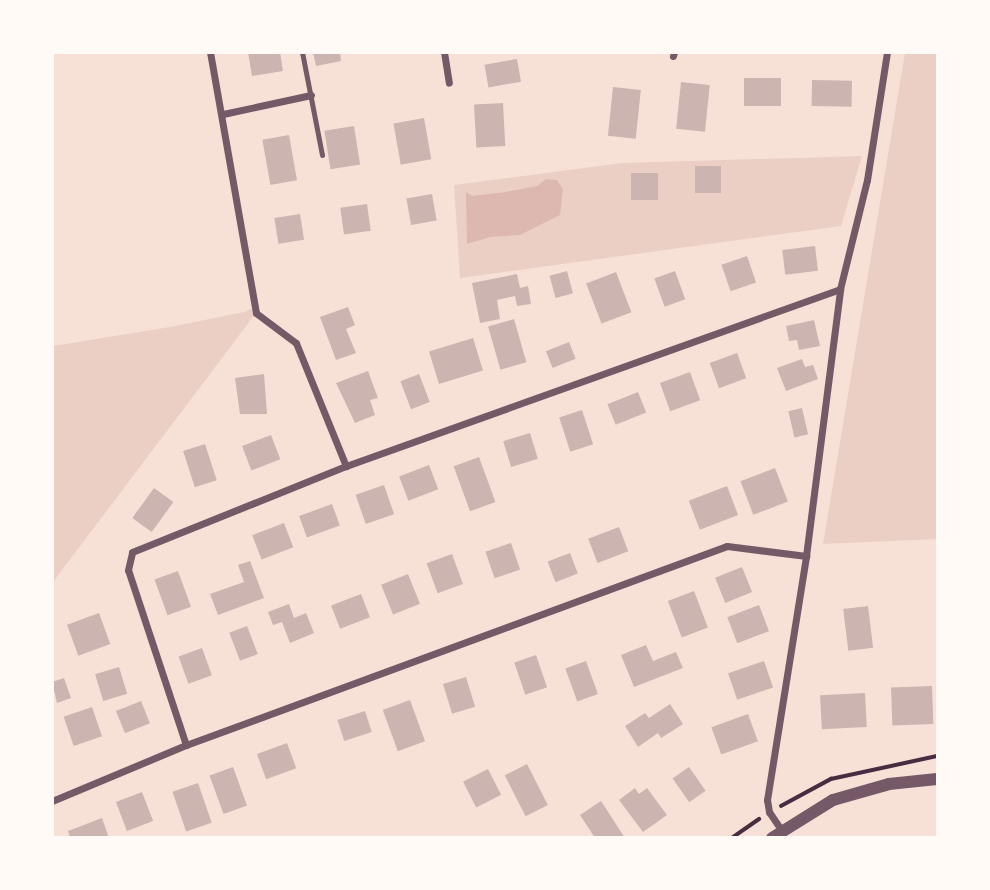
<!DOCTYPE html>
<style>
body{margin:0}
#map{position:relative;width:990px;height:890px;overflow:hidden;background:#f7e1d7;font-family:"Golos Text",sans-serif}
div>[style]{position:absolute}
.green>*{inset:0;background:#ebcfc5}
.water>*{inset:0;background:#dcb8b0}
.building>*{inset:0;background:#ccb4b1;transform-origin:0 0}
.path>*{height:3.5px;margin:-1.75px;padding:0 1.75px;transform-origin:1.75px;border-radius:1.75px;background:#4a2c40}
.service>*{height:5px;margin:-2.5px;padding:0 2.5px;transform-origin:2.5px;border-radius:2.5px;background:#755966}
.minor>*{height:7px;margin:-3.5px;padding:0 3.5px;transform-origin:3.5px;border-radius:3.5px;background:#755966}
.tertiary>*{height:12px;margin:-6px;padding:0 6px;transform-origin:6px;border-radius:6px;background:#755966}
span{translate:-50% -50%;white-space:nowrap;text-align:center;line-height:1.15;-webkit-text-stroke:7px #fffaf5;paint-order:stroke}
.frame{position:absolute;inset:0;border:54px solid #fffaf5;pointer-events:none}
</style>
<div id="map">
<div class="green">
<div style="clip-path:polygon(905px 53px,937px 53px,937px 539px,823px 544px)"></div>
<div style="clip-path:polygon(862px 156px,841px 226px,460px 278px,454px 185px,622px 163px)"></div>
<div style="clip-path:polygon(255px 307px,256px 313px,53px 582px,53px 346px,170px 327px,244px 312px)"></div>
</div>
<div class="water">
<div style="clip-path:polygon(546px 179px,557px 180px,563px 189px,560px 215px,520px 235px,490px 237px,467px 244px,466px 192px,472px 196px,506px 192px,537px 186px)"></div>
</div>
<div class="building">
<div style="clip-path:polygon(248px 52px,280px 52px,283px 71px,252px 76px)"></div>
<div style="clip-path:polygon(313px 52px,340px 52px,341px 61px,316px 66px)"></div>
<div style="left:517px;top:59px;width:23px;height:33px;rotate:80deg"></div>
<div style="left:744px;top:78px;width:37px;height:28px"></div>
<div style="left:812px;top:80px;width:40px;height:26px;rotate:1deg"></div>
<div style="left:681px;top:82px;width:29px;height:47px;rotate:6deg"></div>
<div style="left:613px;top:87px;width:28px;height:49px;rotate:6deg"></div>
<div style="left:503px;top:103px;width:43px;height:29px;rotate:87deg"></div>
<div style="left:424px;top:118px;width:42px;height:31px;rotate:80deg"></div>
<div style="left:354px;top:126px;width:39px;height:30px;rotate:81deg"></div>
<div style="left:289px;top:135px;width:46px;height:27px;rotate:80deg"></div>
<div style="left:695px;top:166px;width:26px;height:27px"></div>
<div style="left:631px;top:173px;width:27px;height:27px"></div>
<div style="left:432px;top:194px;width:27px;height:26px;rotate:80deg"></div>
<div style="left:367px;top:204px;width:27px;height:27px;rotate:82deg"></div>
<div style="left:300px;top:214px;width:26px;height:26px;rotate:81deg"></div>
<div style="left:815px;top:246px;width:25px;height:33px;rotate:83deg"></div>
<div style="left:747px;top:256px;width:28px;height:27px;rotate:71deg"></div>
<div style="left:567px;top:271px;width:23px;height:18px;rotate:75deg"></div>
<div style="left:675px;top:271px;width:30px;height:22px;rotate:70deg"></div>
<div style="left:616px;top:272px;width:43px;height:32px;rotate:69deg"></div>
<div style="clip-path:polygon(517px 274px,520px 288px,528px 286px,531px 304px,517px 306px,515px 296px,497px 300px,500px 319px,480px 323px,472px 283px)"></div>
<div style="clip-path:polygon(348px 307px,355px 325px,346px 329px,356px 353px,336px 360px,320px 317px)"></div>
<div style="left:514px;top:319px;width:45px;height:27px;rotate:74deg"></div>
<div style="clip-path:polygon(814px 320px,820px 346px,799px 350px,797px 340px,789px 341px,786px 326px)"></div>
<div style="left:473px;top:338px;width:34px;height:46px;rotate:73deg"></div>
<div style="left:569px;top:342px;width:18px;height:25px;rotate:68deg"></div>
<div style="left:737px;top:353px;width:27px;height:29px;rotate:70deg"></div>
<div style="clip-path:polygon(802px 359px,805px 367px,813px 365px,818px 379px,786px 391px,777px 368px)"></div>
<div style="clip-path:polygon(368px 371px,378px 398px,370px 400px,375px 415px,355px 423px,336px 383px)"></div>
<div style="left:690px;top:372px;width:30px;height:32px;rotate:70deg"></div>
<div style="clip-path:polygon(264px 374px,267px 414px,240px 414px,235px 378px)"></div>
<div style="left:419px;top:374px;width:30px;height:20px;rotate:69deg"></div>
<div style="left:638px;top:392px;width:22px;height:33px;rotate:68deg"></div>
<div style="left:802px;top:408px;width:27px;height:14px;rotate:77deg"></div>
<div style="left:582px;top:410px;width:36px;height:24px;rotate:72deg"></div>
<div style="left:530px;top:433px;width:27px;height:28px;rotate:73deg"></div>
<div style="left:271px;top:435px;width:26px;height:31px;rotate:69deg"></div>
<div style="left:205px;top:444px;width:38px;height:23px;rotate:72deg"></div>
<div style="left:479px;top:457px;width:48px;height:27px;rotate:70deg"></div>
<div style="left:429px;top:465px;width:26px;height:32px;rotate:69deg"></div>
<div style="left:775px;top:468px;width:36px;height:37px;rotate:69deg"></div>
<div style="left:384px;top:485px;width:31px;height:30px;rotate:71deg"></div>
<div style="left:727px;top:486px;width:31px;height:41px;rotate:69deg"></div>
<div style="left:154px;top:488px;width:24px;height:37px;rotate:36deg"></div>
<div style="left:332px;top:504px;width:23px;height:35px;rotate:70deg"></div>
<div style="left:284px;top:523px;width:26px;height:34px;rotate:69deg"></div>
<div style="left:619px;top:527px;width:26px;height:33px;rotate:69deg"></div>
<div style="left:511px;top:543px;width:28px;height:27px;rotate:71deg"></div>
<div style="left:570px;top:553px;width:22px;height:24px;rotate:69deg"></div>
<div style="left:452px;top:554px;width:32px;height:27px;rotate:70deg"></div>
<div style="clip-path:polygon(250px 561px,264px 598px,218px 615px,210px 594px,244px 582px,238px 565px)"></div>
<div style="left:742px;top:567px;width:27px;height:29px;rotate:68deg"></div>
<div style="left:178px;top:571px;width:38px;height:25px;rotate:70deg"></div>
<div style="left:408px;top:574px;width:32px;height:29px;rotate:68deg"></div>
<div style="left:694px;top:591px;width:39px;height:28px;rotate:69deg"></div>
<div style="left:361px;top:594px;width:25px;height:32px;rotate:69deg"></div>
<div style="clip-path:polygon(289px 604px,294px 618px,306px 613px,314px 633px,290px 643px,282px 622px,273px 625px,268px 612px)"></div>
<div style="left:759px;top:605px;width:28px;height:34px;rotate:69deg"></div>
<div style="left:868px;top:606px;width:42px;height:25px;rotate:83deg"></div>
<div style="left:99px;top:613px;width:33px;height:34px;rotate:70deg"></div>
<div style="left:247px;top:626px;width:30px;height:19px;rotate:69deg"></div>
<div style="clip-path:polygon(646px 645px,653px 661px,676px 652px,683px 668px,634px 687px,621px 655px)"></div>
<div style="left:202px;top:648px;width:29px;height:25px;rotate:70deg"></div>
<div style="left:536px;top:655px;width:34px;height:23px;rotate:71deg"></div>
<div style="left:586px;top:661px;width:35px;height:22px;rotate:70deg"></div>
<div style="left:764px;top:661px;width:28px;height:38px;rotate:71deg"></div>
<div style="left:119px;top:667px;width:28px;height:25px;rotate:73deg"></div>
<div style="left:466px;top:677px;width:31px;height:24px;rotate:73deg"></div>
<div style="clip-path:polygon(64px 678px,71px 698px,57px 703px,52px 682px)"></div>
<div style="left:932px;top:686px;width:38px;height:41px;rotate:88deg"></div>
<div style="left:865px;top:693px;width:34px;height:45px;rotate:87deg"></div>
<div style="left:410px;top:700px;width:44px;height:29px;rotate:70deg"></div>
<div style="left:141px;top:701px;width:24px;height:27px;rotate:68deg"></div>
<div style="clip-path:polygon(670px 704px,683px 724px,661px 738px,658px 733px,638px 747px,625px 726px,645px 713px,649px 718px)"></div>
<div style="left:92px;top:707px;width:31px;height:30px;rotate:71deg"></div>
<div style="left:365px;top:711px;width:22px;height:29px;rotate:72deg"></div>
<div style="left:748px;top:714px;width:29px;height:39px;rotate:70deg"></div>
<div style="left:287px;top:743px;width:27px;height:32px;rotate:70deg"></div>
<div style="left:527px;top:764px;width:46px;height:25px;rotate:63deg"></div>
<div style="left:233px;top:767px;width:41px;height:25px;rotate:70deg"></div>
<div style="left:689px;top:767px;width:29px;height:20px;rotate:55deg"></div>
<div style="left:488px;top:769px;width:29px;height:28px;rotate:63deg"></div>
<div style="left:198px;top:783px;width:42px;height:27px;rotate:71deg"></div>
<div style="clip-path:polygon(635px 788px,639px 794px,647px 788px,667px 815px,643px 832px,619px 800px)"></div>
<div style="left:142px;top:792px;width:31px;height:28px;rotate:69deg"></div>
<div style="clip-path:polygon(601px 801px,625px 838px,595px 838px,580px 815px)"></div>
<div style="clip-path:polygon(102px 818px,109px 838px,70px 838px,68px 831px)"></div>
</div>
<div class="path">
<div style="left:781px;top:806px;width:57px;rotate:-28.4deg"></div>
<div style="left:831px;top:779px;width:108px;rotate:-12.2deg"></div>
<div style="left:732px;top:838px;width:33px;rotate:-35deg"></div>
</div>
<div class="service">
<div style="left:302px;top:52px;width:105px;rotate:79deg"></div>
</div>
<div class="minor">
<div style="left:210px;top:52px;width:265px;rotate:80deg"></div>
<div style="left:256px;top:313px;width:50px;rotate:36.9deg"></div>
<div style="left:296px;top:343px;width:133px;rotate:67.9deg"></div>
<div style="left:444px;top:52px;width:31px;rotate:81deg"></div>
<div style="left:673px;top:56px;width:4px;rotate:-76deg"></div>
<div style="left:223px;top:114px;width:90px;rotate:-12.2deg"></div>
<div style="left:186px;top:745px;width:184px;rotate:-108.3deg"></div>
<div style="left:128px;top:570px;width:18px;rotate:-77deg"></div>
<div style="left:132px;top:552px;width:231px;rotate:-21.9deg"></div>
<div style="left:346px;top:466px;width:525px;rotate:-19.71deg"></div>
<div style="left:52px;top:801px;width:145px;rotate:-22.7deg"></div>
<div style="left:186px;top:745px;width:576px;rotate:-20.2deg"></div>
<div style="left:727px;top:546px;width:80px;rotate:7.2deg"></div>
<div style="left:782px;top:831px;width:23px;rotate:-124deg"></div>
<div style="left:769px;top:812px;width:12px;rotate:-99deg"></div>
<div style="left:767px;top:800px;width:247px;rotate:-80.9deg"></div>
<div style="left:806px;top:556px;width:269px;rotate:-82.7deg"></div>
<div style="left:840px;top:289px;width:112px;rotate:-76.1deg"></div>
<div style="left:867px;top:180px;width:130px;rotate:-81.1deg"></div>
</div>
<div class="tertiary">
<div style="left:772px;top:838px;width:72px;rotate:-31.9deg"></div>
<div style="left:833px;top:800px;width:58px;rotate:-15.9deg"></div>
<div style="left:889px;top:784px;width:48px;rotate:-5.9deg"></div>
</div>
<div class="frame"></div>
</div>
